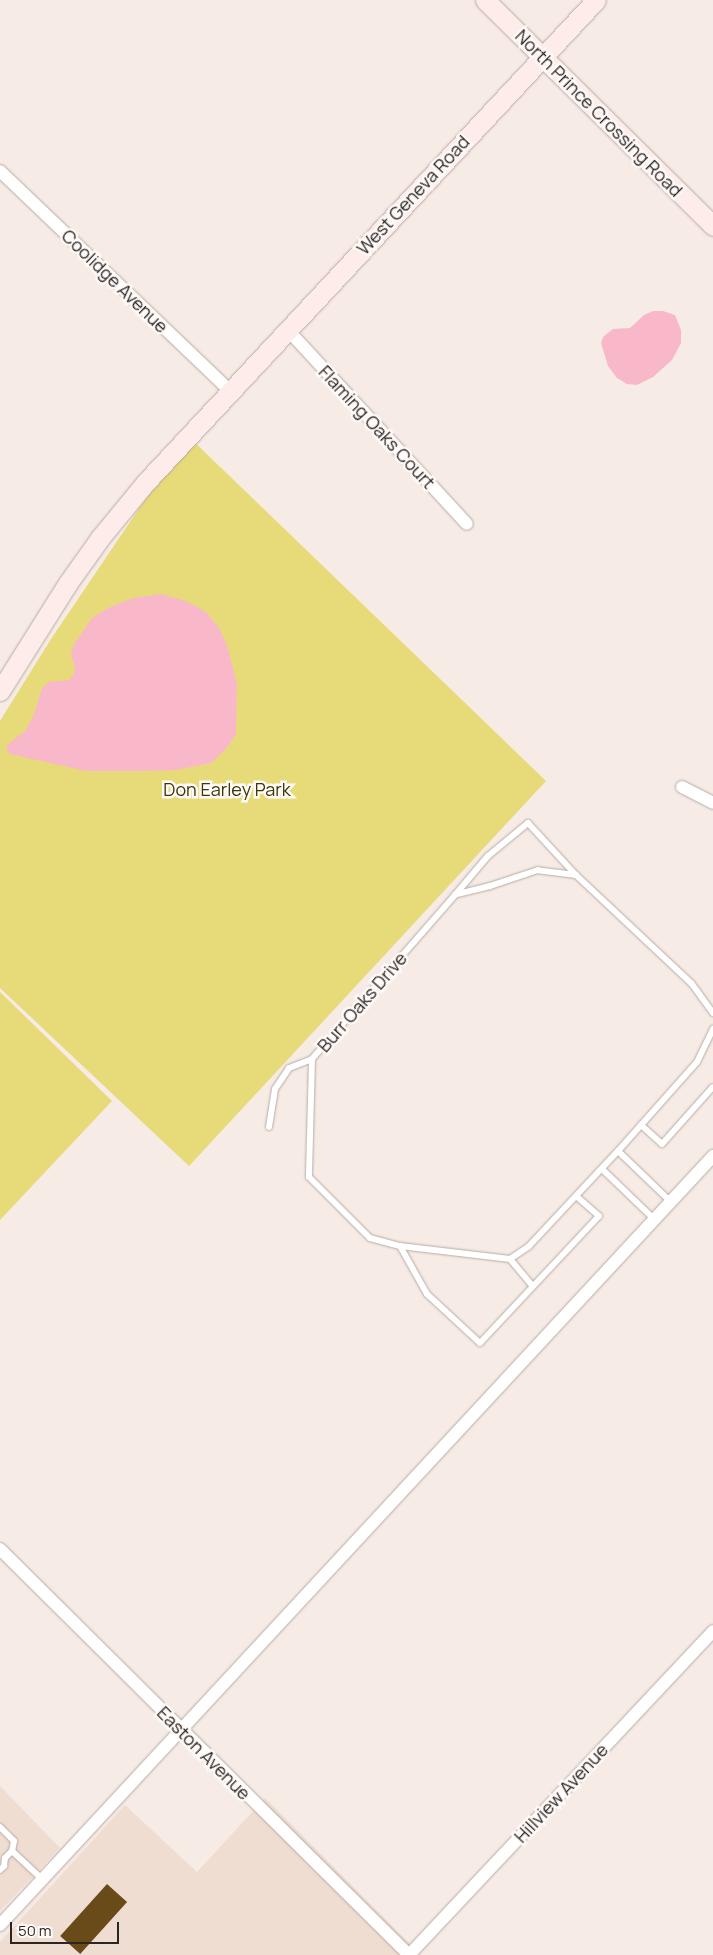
<!DOCTYPE html>
<style>
body{margin:0}
#map{position:relative;width:713px;height:1955px;overflow:hidden;background:#f7ebe5;font-family:Manrope,sans-serif}
div>[style]{position:absolute}
.built>*{inset:0;background:#f0ddd2}
.green>*{inset:0;background:#e7da78}
.water>*{inset:0;background:#f9b8c9}
.building>*{inset:0;background:#694b19;transform-origin:0 0}
.roads{filter:drop-shadow(0 0 1px #b6aba5) drop-shadow(0 0 1px #b6aba5)}
.lane>*{height:6px;margin:-3px;padding:0 3px;transform-origin:3px;border-radius:3px;background:#fff}
.street>*{height:12px;margin:-6px;padding:0 6px;transform-origin:6px;border-radius:6px;background:#fff}
.secondary>*{height:19px;margin:-9.5px;padding:0 9.5px;transform-origin:9.5px;border-radius:9.5px;background:#fdece9}
span{translate:-50% -50%;white-space:nowrap;text-align:center;line-height:1.15;-webkit-text-stroke:5px #fffaf7;paint-order:stroke}
.street-label{font-size:18px;color:#2a2623}
.park-label{font-size:18px;color:#3d3708}
.scale{position:absolute;left:10px;top:1922px;width:109px;height:22px;box-sizing:border-box;border:2px solid #2a2623;border-top:0;padding-left:6px;font-size:15px;line-height:18px;white-space:nowrap;color:#2a2623;-webkit-text-stroke:4px #fffaf7;paint-order:stroke}
</style>
<div id="map">
<div class="built">
<div style="clip-path:polygon(0 1786px,60px 1848px,0 1911px)"></div>
<div style="clip-path:polygon(265px 1798px,410px 1944px,399px 1955px,0 1955px,0 1942px,125px 1805px,197px 1872px)"></div>
</div>
<div class="green">
<div style="clip-path:polygon(188px 436px,546px 781px,189px 1166px,0 988px,0 721px,51px 639px)"></div>
<div style="clip-path:polygon(0 992px,112px 1101px,0 1220px)"></div>
</div>
<div class="water">
<div style="clip-path:polygon(653px 311px,663px 311px,675px 315px,681px 330px,681px 343px,672px 360px,653px 377px,637px 385px,627px 384px,617px 378px,608px 366px,601px 343px,603px 337px,613px 329px,630px 328px,644px 315px)"></div>
<div style="clip-path:polygon(161px 594px,186px 601px,206px 612px,219px 628px,227px 645px,237px 684px,236px 734px,226px 749px,211px 763px,176px 770px,144px 771px,86px 771px,10px 754px,7px 751px,7px 745px,26px 730px,34px 714px,42px 688px,49px 682px,69px 680px,74px 674px,75px 668px,71px 654px,73px 646px,92px 618px,108px 608px,133px 598px)"></div>
</div>
<div class="building">
<div style="left:107px;top:1884px;width:27px;height:70px;rotate:42deg"></div>
</div>
<div class="roads">
<div class="lane">
<div style="left:455px;top:895px;width:51px;rotate:-49.8deg"></div>
<div style="left:488px;top:856px;width:52px;rotate:-39.5deg"></div>
<div style="left:528px;top:823px;width:71px;rotate:47.3deg"></div>
<div style="left:713px;top:1013px;width:37px;rotate:-126deg"></div>
<div style="left:691px;top:983px;width:158px;rotate:-136.8deg"></div>
<div style="left:576px;top:875px;width:38px;rotate:-173deg"></div>
<div style="left:538px;top:870px;width:51px;rotate:161.6deg"></div>
<div style="left:490px;top:886px;width:36px;rotate:166deg"></div>
<div style="left:455px;top:895px;width:218px;rotate:131.1deg"></div>
<div style="left:312px;top:1059px;width:118px;rotate:91.5deg"></div>
<div style="left:309px;top:1177px;width:86px;rotate:45deg"></div>
<div style="left:370px;top:1238px;width:31px;rotate:15deg"></div>
<div style="left:400px;top:1246px;width:111px;rotate:6.7deg"></div>
<div style="left:510px;top:1259px;width:23px;rotate:-34deg"></div>
<div style="left:529px;top:1246px;width:130px;rotate:-46.9deg"></div>
<div style="left:618px;top:1151px;width:119px;rotate:-48.4deg"></div>
<div style="left:697px;top:1062px;width:37px;rotate:-64deg"></div>
<div style="left:641px;top:1125px;width:28px;rotate:42deg"></div>
<div style="left:662px;top:1144px;width:76px;rotate:-48.2deg"></div>
<div style="left:269px;top:1127px;width:38px;rotate:-81deg"></div>
<div style="left:275px;top:1089px;width:25px;rotate:-56deg"></div>
<div style="left:289px;top:1068px;width:25px;rotate:-21deg"></div>
<div style="left:618px;top:1151px;width:72px;rotate:43.9deg"></div>
<div style="left:602px;top:1169px;width:72px;rotate:43.9deg"></div>
<div style="left:400px;top:1246px;width:55px;rotate:60.6deg"></div>
<div style="left:427px;top:1294px;width:72px;rotate:42.8deg"></div>
<div style="left:480px;top:1343px;width:174px;rotate:-46.9deg"></div>
<div style="left:599px;top:1216px;width:30px;rotate:-139deg"></div>
<div style="left:510px;top:1259px;width:35px;rotate:50deg"></div>
<div style="left:0;top:1827px;width:20px;rotate:45deg"></div>
<div style="left:14px;top:1841px;width:10px;rotate:101deg"></div>
<div style="left:12px;top:1851px;width:41px;rotate:43deg"></div>
<div style="left:0;top:1870px;width:6px;rotate:-45deg"></div>
<div style="left:4px;top:1866px;width:8px;rotate:-83deg"></div>
<div style="left:5px;top:1858px;width:10px;rotate:-45deg"></div>
</div>
<div class="street">
<div style="left:0;top:171px;width:318px;rotate:43.7deg"></div>
<div style="left:287px;top:329px;width:265px;rotate:47.3deg"></div>
<div style="left:682px;top:787px;width:35px;rotate:27deg"></div>
<div style="left:0;top:1549px;width:576px;rotate:44.79deg"></div>
<div style="left:0;top:1925px;width:1049px;rotate:-47.16deg"></div>
<div style="left:409px;top:1955px;width:444px;rotate:-46.8deg"></div>
</div>
<div class="secondary">
<div style="left:485px;top:0;width:321px;rotate:44.7deg"></div>
<div style="left:0;top:691px;width:128px;rotate:-57.8deg"></div>
<div style="left:68px;top:583px;width:55px;rotate:-54.6deg"></div>
<div style="left:100px;top:538px;width:72px;rotate:-50.6deg"></div>
<div style="left:146px;top:482px;width:659px;rotate:-46.97deg"></div>
</div>
</div>
<div class="street-label">
<span style="left:599px;top:113px;rotate:45deg">North Prince Crossing Road</span>
<span style="left:413px;top:195px;rotate:-47deg">West Geneva Road</span>
<span style="left:115px;top:281px;rotate:44deg">Coolidge Avenue</span>
<span style="left:377px;top:427px;rotate:47deg">Flaming Oaks Court</span>
<span style="left:362px;top:1002px;rotate:-49deg">Burr Oaks Drive</span>
<span style="left:204px;top:1753px;rotate:45deg">Easton Avenue</span>
<span style="left:561px;top:1793px;rotate:-47deg">Hillview Avenue</span>
</div>
<div class="park-label">
<span style="left:227px;top:789px">Don Earley Park</span>
</div>
<div class="scale">50 m</div>
</div>
